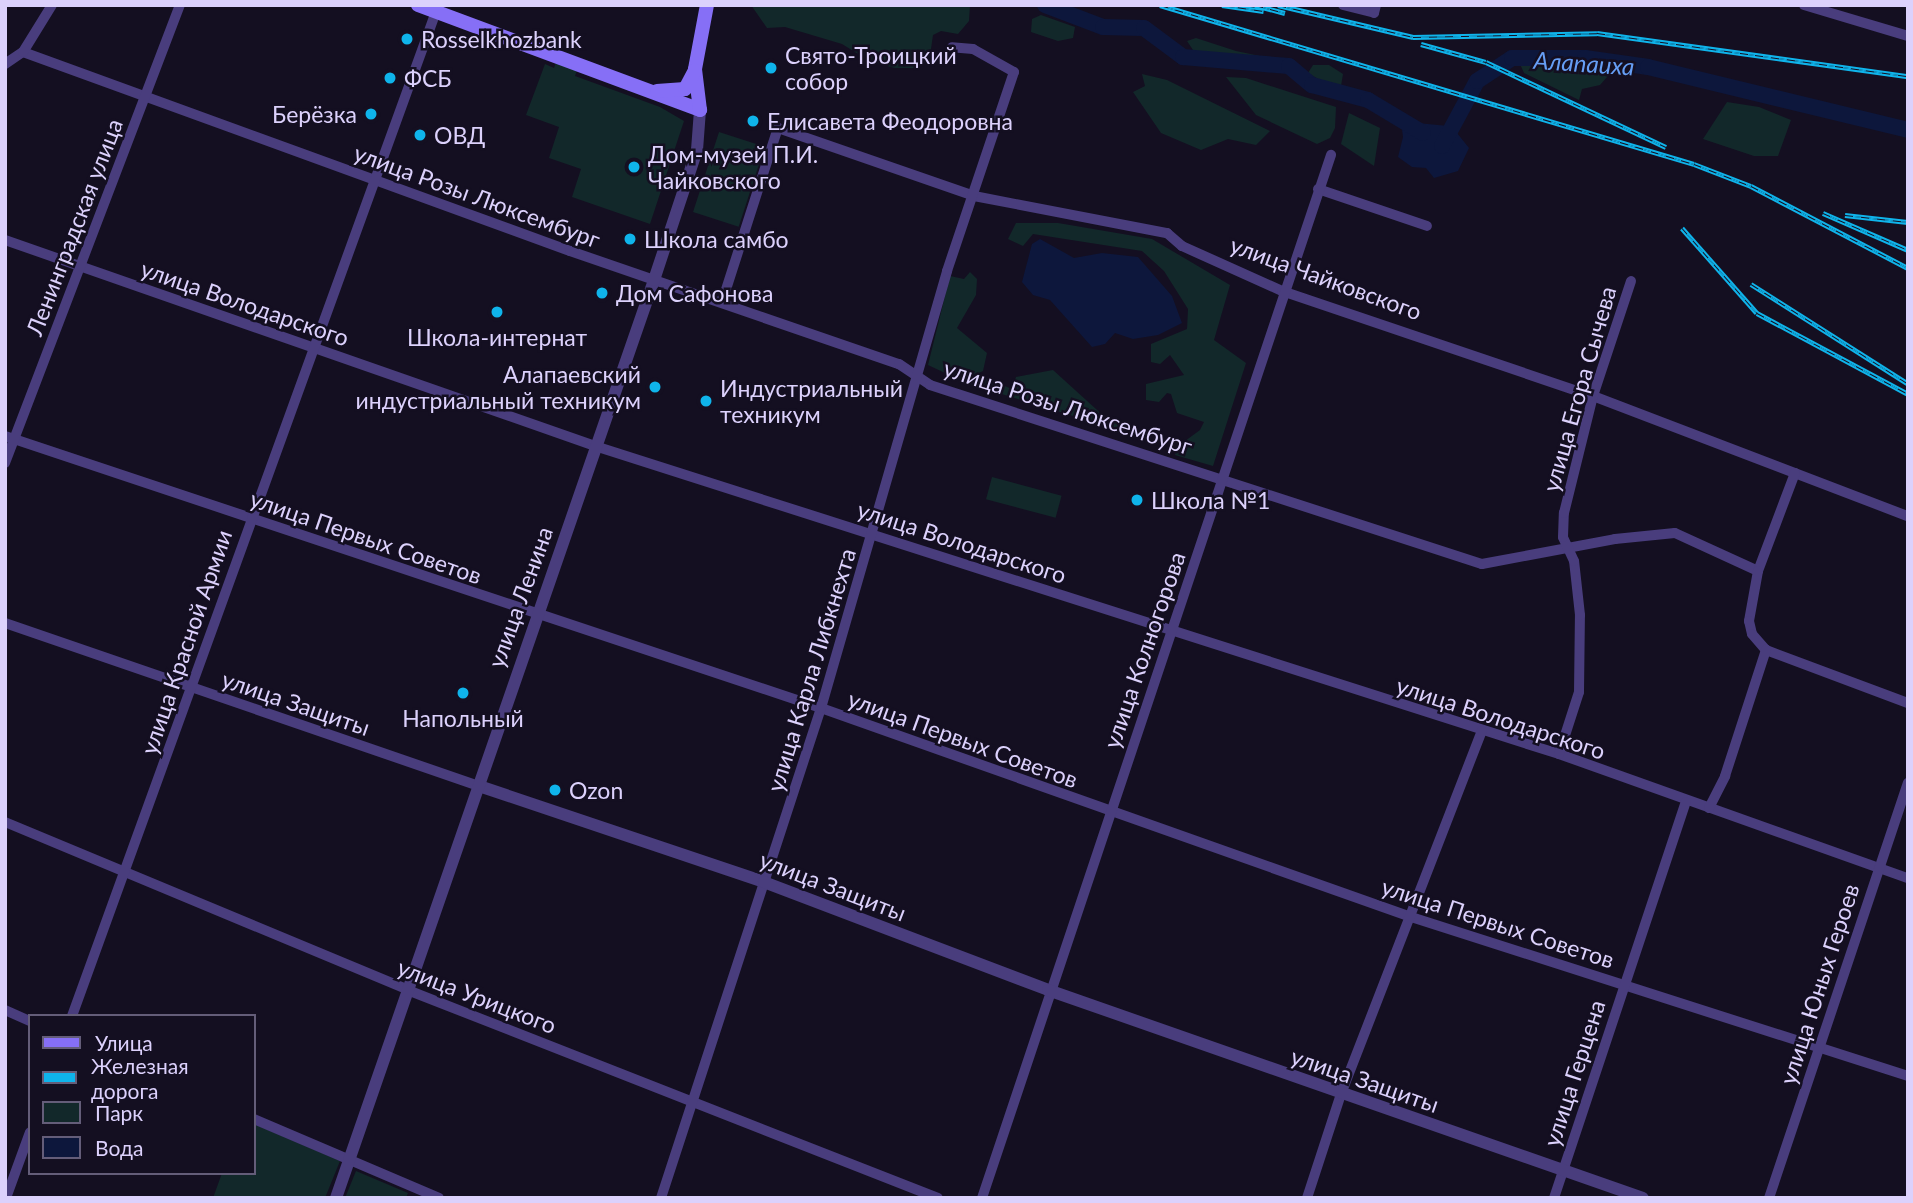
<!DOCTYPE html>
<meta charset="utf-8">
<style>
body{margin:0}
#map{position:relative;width:1913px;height:1203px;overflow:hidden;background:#140f21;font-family:Lato,sans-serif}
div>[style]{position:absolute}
.green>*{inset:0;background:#12282a;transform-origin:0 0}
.water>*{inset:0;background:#0d173c}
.river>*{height:16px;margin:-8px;padding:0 8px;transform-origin:8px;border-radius:8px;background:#0d173c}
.minor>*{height:10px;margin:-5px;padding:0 5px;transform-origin:5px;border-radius:5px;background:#493d7d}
.tertiary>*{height:12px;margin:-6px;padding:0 6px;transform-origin:6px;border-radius:6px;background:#493d7d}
.secondary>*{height:14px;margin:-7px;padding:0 7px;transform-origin:7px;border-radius:7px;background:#866ff6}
.rail>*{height:5px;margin-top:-2.5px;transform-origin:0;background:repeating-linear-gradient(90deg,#140f21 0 8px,#0fb4eb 0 16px);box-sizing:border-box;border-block:2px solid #0fb4eb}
.dots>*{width:19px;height:19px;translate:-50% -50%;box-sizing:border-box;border:4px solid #140f21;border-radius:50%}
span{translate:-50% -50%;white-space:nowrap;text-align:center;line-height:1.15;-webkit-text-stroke:5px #140f21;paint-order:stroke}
.poi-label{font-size:23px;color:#dcd1fc}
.left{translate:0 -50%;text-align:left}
.right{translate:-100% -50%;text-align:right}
.street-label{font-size:23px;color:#dcd1fc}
.water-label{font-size:24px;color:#669ef5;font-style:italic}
.frame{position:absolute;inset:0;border:7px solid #dcd1fc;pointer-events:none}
.legend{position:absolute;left:28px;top:1014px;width:228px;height:161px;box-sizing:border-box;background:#140f21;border:2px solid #645d79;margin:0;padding:9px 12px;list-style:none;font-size:21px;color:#dcd1fc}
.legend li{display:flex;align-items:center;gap:14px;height:35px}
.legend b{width:35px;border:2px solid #645d79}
</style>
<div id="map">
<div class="green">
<div style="clip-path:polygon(751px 5px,970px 5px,969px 21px,958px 34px,941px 31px,933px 35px,930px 56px,913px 68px,895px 68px,871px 62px,842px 44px,785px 27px,767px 28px)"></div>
<div style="clip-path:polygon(1041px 15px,1075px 27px,1073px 38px,1058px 41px,1031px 32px,1032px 19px)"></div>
<div style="clip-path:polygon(1196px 38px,1236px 51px,1270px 58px,1265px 70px,1201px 62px,1187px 41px)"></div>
<div style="clip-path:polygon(1562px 61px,1603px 67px,1608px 76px,1600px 85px,1582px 89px,1579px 100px,1524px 73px,1520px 64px)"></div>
<div style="clip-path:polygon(556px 62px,577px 70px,575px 76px,660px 107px,684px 121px,650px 224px,572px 197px,581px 169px,549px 158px,559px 127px,526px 115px,545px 64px,554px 68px)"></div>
<div style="clip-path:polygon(1313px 65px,1329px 65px,1343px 74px,1340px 92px,1308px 73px)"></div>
<div style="clip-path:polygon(1142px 74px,1167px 80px,1270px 131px,1256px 145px,1228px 139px,1201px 150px,1161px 133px,1133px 92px,1145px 86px)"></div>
<div style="clip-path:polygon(1226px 77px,1246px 78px,1336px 107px,1335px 128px,1330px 138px,1317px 144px,1256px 115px)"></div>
<div style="clip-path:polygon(1727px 102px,1759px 107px,1791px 120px,1778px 156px,1754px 156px,1703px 139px)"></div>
<div style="clip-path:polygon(1349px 113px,1380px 128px,1374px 166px,1341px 144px)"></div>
<div style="left:719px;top:132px;width:48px;height:84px;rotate:18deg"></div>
<div style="clip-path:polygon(1016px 223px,1058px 223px,1152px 239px,1230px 285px,1214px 340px,1246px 363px,1213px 466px,1175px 455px,1177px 447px,1200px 430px,1204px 422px,1177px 413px,1171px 394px,1167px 393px,1159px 402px,1146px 400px,1146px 384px,1184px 375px,1170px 355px,1160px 364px,1151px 362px,1151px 344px,1187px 329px,1188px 309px,1164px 271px,1142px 251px,1033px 234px,1023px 246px,1008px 239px)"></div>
<div style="clip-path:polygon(970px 272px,977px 279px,976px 295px,957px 328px,987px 353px,983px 371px,962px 381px,928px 365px,950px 276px,964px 279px)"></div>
<div style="clip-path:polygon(1053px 370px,1107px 419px,1152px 434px,1145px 438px,969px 384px,985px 378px,1012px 389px,1016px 377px)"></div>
<div style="left:992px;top:477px;width:72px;height:23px;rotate:15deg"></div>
<div style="clip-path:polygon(254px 1124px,340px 1161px,325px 1198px,213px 1198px,222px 1173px,254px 1173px)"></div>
<div style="clip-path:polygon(356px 1171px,408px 1193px,406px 1198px,345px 1198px)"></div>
</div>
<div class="water">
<div style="clip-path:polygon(1400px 115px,1407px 122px,1448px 126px,1457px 133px,1469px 148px,1458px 171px,1434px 178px,1426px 168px,1412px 167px,1398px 157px,1403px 137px)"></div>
<div style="clip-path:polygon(1040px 239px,1074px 258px,1102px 253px,1138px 257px,1172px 296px,1182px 323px,1158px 335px,1133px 339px,1115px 333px,1105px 344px,1092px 347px,1050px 300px,1033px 295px,1022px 282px,1032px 244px)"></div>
</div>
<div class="river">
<div style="left:1045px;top:5px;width:62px;rotate:20.8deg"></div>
<div style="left:1103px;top:27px;width:41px;rotate:1.4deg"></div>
<div style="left:1144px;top:28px;width:49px;rotate:36.6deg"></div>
<div style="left:1183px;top:57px;width:106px;rotate:4.9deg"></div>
<div style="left:1289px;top:66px;width:30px;rotate:40deg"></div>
<div style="left:1312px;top:85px;width:58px;rotate:15deg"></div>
<div style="left:1368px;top:100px;width:64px;rotate:31deg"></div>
<div style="left:1442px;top:146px;width:74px;rotate:-61.7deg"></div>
<div style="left:1477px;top:81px;width:42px;rotate:-33.3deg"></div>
<div style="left:1512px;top:58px;width:73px"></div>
<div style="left:1585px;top:58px;width:64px;rotate:8.1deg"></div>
<div style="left:1648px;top:67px;width:268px;rotate:13.6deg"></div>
</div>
<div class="minor">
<div style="left:1343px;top:5px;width:32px;rotate:14deg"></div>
<div style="left:1374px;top:13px;width:8px;rotate:-76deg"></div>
<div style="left:1804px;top:5px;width:109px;rotate:16.6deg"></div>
<div style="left:23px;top:52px;width:582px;rotate:19.99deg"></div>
<div style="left:570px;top:251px;width:348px;rotate:19deg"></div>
<div style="left:899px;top:364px;width:37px;rotate:34deg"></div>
<div style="left:930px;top:385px;width:580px;rotate:17.97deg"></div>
<div style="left:1482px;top:564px;width:135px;rotate:-10.6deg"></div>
<div style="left:1615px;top:539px;width:60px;rotate:-5.7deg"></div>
<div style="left:1675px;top:533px;width:91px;rotate:24.6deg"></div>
<div style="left:5px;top:64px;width:22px;rotate:-34deg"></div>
<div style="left:23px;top:52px;width:55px;rotate:-58.3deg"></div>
<div style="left:1318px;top:189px;width:115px;rotate:18.7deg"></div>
<div style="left:5px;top:240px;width:628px;rotate:19.24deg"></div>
<div style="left:598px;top:447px;width:1009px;rotate:17.72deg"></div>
<div style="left:1559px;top:754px;width:370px;rotate:19.6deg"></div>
<div style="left:722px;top:302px;width:183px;rotate:-72.2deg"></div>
<div style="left:778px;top:128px;width:207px;rotate:19.1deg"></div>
<div style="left:974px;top:196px;width:197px;rotate:10.9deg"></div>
<div style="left:1167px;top:233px;width:20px;rotate:41deg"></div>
<div style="left:1182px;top:246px;width:110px;rotate:24.2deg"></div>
<div style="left:1282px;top:291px;width:328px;rotate:18.7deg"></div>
<div style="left:1593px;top:396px;width:337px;rotate:20.9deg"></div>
<div style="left:5px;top:436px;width:860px;rotate:18.43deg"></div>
<div style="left:821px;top:708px;width:623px;rotate:19.51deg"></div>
<div style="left:1408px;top:916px;width:525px;rotate:17.74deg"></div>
<div style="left:5px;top:463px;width:490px;rotate:-69.1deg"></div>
<div style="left:1795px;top:473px;width:105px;rotate:110.7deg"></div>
<div style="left:1758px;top:571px;width:51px;rotate:100.2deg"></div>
<div style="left:1749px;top:621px;width:13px;rotate:77deg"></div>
<div style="left:1752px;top:634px;width:21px;rotate:49deg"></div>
<div style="left:1766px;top:650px;width:152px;rotate:20.5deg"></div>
<div style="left:5px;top:623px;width:501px;rotate:18.98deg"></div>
<div style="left:1559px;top:754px;width:65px;rotate:-72.1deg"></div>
<div style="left:1579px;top:692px;width:77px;rotate:-89.3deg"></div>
<div style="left:1580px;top:615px;width:54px;rotate:-96.3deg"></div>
<div style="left:1574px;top:561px;width:26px;rotate:-115deg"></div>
<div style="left:1563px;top:537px;width:24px;rotate:-88deg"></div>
<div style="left:1564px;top:513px;width:121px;rotate:-76.1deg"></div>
<div style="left:1593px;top:396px;width:121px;rotate:-71.7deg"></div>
<div style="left:1709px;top:808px;width:36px;rotate:-63deg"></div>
<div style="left:1725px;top:776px;width:133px;rotate:-72deg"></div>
<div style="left:5px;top:822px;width:439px;rotate:22.6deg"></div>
<div style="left:410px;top:991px;width:567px;rotate:21.41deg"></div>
<div style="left:5px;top:1010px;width:27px;rotate:24deg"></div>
<div style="left:72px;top:1016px;width:1074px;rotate:-70.08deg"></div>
<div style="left:254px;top:1119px;width:201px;rotate:23.1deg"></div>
<div style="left:6px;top:1198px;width:70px;rotate:-70deg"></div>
<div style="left:661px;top:1198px;width:515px;rotate:-71.92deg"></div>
<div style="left:821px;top:708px;width:455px;rotate:-73.9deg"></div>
<div style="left:947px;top:271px;width:210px;rotate:-71.4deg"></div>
<div style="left:1014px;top:72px;width:47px;rotate:-150.7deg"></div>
<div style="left:973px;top:49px;width:21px;rotate:-175deg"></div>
<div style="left:982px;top:1198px;width:1100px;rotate:-71.5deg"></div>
<div style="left:1307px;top:1198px;width:109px;rotate:-71.9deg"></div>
<div style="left:1341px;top:1094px;width:389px;rotate:-68.8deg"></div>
<div style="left:1554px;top:1198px;width:417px;rotate:-71.6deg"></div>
<div style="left:1769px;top:1198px;width:438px;rotate:-71.5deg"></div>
</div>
<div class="tertiary">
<div style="left:479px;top:786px;width:301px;rotate:18.6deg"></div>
<div style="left:764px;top:882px;width:304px;rotate:20.8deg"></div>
<div style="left:1048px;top:990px;width:630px;rotate:19.27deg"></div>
<div style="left:336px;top:1198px;width:972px;rotate:-70.89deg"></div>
<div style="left:654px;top:280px;width:137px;rotate:-71.7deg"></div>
<div style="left:697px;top:150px;width:40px;rotate:-85.7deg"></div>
</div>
<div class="secondary">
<div style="left:418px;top:5px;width:301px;rotate:20.4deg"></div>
<div style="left:700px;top:110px;width:41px;rotate:-97deg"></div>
<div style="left:695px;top:69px;width:65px;rotate:-79.4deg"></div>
<div style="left:657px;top:91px;width:28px;rotate:-4deg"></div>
<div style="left:685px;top:89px;width:21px;rotate:-62deg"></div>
</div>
<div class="rail">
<div style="left:1160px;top:5px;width:557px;rotate:16.58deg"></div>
<div style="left:1694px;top:164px;width:61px;rotate:21.1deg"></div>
<div style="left:1751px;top:186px;width:177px;rotate:27.6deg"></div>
<div style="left:1222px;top:5px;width:42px;rotate:8.1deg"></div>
<div style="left:1255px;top:5px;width:31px;rotate:15deg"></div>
<div style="left:1278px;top:5px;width:139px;rotate:13.3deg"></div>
<div style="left:1413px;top:37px;width:184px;rotate:-1.2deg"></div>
<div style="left:1597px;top:33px;width:314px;rotate:7.9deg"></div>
<div style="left:1421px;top:44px;width:67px;rotate:15.5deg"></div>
<div style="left:1486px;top:62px;width:199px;rotate:25.3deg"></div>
<div style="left:1823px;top:213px;width:93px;rotate:23.5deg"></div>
<div style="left:1845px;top:215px;width:63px;rotate:6.3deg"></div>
<div style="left:1682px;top:228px;width:113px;rotate:48.6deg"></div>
<div style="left:1757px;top:313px;width:171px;rotate:28.2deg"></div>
<div style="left:1751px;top:284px;width:185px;rotate:32.4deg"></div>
</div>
<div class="dots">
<div style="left:407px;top:39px;background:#0fb4eb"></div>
<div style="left:771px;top:68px;background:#0fb4eb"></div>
<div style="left:390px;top:78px;background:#0fb4eb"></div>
<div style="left:371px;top:114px;background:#0fb4eb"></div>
<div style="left:753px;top:121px;background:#0fb4eb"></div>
<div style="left:420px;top:135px;background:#0fb4eb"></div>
<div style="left:634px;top:167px;background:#0fb4eb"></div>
<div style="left:630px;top:239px;background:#0fb4eb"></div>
<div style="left:602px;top:293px;background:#0fb4eb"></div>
<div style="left:497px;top:312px;background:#0fb4eb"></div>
<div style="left:655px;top:387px;background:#0fb4eb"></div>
<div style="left:706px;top:401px;background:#0fb4eb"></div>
<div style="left:1137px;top:500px;background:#0fb4eb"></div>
<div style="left:463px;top:693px;background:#0fb4eb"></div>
<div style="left:555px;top:790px;background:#0fb4eb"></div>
</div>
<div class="poi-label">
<span class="left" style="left:421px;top:39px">Rosselkhozbank</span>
<span class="left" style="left:785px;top:68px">Свято-Троицкий<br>собор</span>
<span class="left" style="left:404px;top:78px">ФСБ</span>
<span class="right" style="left:357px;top:114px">Берёзка</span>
<span class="left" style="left:767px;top:121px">Елисавета Феодоровна</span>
<span class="left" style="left:434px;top:135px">ОВД</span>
<span class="left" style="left:648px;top:167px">Дом-музей П.И.<br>Чайковского</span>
<span class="left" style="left:644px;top:239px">Школа самбо</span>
<span class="left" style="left:616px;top:293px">Дом Сафонова</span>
<span style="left:497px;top:337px">Школа-интернат</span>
<span class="right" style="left:641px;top:387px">Алапаевский<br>индустриальный техникум</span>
<span class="left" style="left:720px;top:401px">Индустриальный<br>техникум</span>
<span class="left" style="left:1151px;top:500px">Школа №1</span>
<span style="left:463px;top:718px">Напольный</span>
<span class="left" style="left:569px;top:790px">Ozon</span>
</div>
<div class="street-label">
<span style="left:477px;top:196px;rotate:20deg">улица Розы Люксембург</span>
<span style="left:74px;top:227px;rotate:-69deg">Ленинградская улица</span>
<span style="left:1326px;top:278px;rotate:20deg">улица Чайковского</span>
<span style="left:245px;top:303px;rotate:19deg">улица Володарского</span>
<span style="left:1579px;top:389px;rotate:-74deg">улица Егора Сычева</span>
<span style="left:1068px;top:407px;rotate:18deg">улица Розы Люксембург</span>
<span style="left:366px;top:537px;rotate:19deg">улица Первых Советов</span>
<span style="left:962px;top:542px;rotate:18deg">улица Володарского</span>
<span style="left:520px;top:597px;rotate:-70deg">улица Ленина</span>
<span style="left:186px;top:642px;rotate:-71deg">улица Красной Армии</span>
<span style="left:1144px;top:650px;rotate:-71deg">улица Колногорова</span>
<span style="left:811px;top:670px;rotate:-73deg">улица Карла Либкнехта</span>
<span style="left:296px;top:703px;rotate:19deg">улица Защиты</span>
<span style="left:1501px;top:718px;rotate:18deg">улица Володарского</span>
<span style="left:963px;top:739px;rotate:20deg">улица Первых Советов</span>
<span style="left:833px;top:886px;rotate:21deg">улица Защиты</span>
<span style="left:1498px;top:923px;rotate:18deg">улица Первых Советов</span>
<span style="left:1819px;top:984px;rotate:-72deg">улица Юных Героев</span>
<span style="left:477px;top:996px;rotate:21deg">улица Урицкого</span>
<span style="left:1574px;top:1073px;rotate:-72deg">улица Герцена</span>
<span style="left:1365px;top:1080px;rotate:19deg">улица Защиты</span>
</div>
<div class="water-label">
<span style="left:1584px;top:63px;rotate:4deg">Алапаиха</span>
</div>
<div class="frame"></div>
<ul class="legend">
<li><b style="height:9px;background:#866ff6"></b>Улица</li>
<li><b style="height:9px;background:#0fb4eb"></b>Железная дорога</li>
<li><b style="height:19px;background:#12282a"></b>Парк</li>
<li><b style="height:19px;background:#0d173c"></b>Вода</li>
</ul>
</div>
